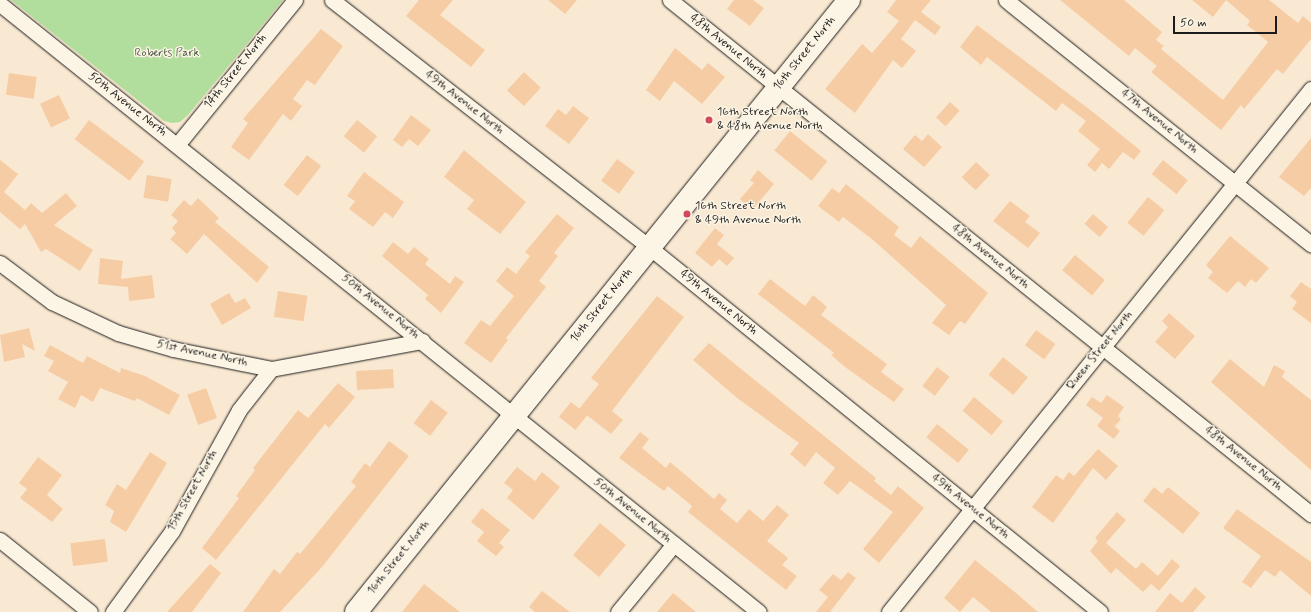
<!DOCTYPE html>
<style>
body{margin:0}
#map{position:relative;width:1311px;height:612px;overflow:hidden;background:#fae9d2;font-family:Mynerve,sans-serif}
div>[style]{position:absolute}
.green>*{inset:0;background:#b2de9d}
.building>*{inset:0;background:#f6cca5;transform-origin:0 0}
.roads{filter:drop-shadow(0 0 1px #1c1c1c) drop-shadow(0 0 1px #1c1c1c)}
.street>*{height:15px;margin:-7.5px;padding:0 7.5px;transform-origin:7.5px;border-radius:7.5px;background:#fcf5e5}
.secondary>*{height:22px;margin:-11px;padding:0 11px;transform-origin:11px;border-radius:11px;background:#fcf5e5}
.dots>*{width:11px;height:11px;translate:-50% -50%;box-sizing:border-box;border:2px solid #fcf5e5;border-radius:50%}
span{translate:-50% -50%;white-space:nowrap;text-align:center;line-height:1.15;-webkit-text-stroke:3px #fcf5e5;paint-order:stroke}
.street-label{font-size:12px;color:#1c1c1c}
.park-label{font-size:12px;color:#495643}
.poi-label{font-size:12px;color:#1c1c1c}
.left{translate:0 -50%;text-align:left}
.scale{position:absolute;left:1173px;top:16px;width:104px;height:18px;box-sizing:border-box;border:2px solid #1c1c1c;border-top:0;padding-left:5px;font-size:12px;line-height:14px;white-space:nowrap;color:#1c1c1c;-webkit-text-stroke:3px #fcf5e5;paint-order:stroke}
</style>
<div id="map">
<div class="green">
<div style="clip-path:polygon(11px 0,283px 0,188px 115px,180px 122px,172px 123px,164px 121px)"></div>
</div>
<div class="building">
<div style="clip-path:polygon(419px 0,453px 0,440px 15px,485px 50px,471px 67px,406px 16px)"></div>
<div style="clip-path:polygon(548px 0,577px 0,565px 14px)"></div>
<div style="clip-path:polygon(734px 0,753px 0,764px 8px,750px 26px,727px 9px)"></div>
<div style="clip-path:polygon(896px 0,931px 0,921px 12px,941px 27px,935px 35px,915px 20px,901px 39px,916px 51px,902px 68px,893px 60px,855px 113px,825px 89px,862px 44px,872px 53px,899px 21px,887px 12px)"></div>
<div style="clip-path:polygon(1060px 0,1124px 0,1162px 32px,1156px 40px,1164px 46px,1161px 49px,1223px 100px,1268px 42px,1247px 25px,1250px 21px,1226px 0,1213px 17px,1192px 0,1269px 0,1298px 23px,1303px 16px,1311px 23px,1311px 39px,1283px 74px,1277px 69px,1244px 109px,1241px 105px,1221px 130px,1151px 72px,1157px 66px,1135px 48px,1129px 56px)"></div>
<div style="clip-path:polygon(977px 25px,1093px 112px,1141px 151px,1134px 160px,1123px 152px,1109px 169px,1102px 163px,1095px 172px,1087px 165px,1100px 149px,1078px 131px,1086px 121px,1062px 103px,1056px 111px,987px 57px,981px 65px,960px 47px)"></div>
<div style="clip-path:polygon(321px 29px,343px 46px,315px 85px,307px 80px,293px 99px,302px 106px,291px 121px,283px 114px,249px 160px,231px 147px,248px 123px,243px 119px)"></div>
<div style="clip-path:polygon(675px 48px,702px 70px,708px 63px,725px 77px,702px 104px,674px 81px,660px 101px,646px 90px)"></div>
<div style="left:524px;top:72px;width:23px;height:25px;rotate:43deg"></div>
<div style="left:9px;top:73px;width:28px;height:22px;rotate:8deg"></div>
<div style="left:59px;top:95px;width:26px;height:21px;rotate:65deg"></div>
<div style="left:950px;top:102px;width:13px;height:21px;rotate:42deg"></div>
<div style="clip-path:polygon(573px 106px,589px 118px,569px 144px,545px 126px,558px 109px,566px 115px)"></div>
<div style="clip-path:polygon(411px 115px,431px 130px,418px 146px,409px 139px,402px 147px,393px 140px)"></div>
<div style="left:89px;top:120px;width:69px;height:24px;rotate:37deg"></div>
<div style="left:357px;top:120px;width:26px;height:21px;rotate:39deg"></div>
<div style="left:790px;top:131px;width:48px;height:25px;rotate:39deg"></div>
<div style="clip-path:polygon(928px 134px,942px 147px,924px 167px,903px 149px,915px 135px,922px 141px)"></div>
<div style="clip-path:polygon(1311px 138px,1311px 188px,1304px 196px,1279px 177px)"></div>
<div style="clip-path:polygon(464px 150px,526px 202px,500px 234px,467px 209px,474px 200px,444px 177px)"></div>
<div style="left:307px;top:155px;width:18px;height:38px;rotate:38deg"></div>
<div style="left:617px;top:159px;width:22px;height:27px;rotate:36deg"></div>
<div style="clip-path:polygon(0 160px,18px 174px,4px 192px,25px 210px,31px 203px,42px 213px,66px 193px,77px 206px,54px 225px,93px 250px,80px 271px,46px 249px,41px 252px,25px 224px,20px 229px,0 212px)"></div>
<div style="left:1163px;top:160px;width:32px;height:18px;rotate:39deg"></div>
<div style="left:976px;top:162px;width:19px;height:21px;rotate:43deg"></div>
<div style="clip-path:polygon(758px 170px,774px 184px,752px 210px,740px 199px,754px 183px,750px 180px)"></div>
<div style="clip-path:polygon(364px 172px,404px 202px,393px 218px,385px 212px,373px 227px,349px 209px,355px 201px,347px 196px)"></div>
<div style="left:147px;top:175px;width:25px;height:23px;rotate:9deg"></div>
<div style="clip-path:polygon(846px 184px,899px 227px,894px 235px,911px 248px,920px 236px,988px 293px,965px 324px,960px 321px,949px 335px,932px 323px,946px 305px,873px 240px,843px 217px,839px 222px,818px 206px,832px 188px,839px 193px)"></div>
<div style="left:1148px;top:197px;width:21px;height:33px;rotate:39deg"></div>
<div style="clip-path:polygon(198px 198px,219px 218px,215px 222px,269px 267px,257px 283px,204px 234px,187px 254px,170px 239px,176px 233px,172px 228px,178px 221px,171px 215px,184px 200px,191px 206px)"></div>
<div style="clip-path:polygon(1010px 201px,1030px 216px,1025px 222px,1040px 233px,1028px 248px,993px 221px)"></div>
<div style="clip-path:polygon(557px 214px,574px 228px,554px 253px,558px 256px,539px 281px,546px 287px,506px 338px,508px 340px,491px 363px,464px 343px,481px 320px,490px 326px,514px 296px,496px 281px,507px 267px,516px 274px,530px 256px,525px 252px)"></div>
<div style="left:1093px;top:214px;width:20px;height:13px;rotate:41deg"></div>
<div style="clip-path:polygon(715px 228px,724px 235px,717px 244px,734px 258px,727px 266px,719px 259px,712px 267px,695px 253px)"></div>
<div style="clip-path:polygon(1230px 236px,1269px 268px,1256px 283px,1251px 279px,1245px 287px,1238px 281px,1227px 293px,1208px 278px,1213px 272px,1206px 265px)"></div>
<div style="clip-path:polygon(393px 242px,408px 254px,414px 247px,429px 259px,425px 264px,450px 284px,455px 276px,464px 282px,441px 313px,425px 299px,428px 295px,382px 256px)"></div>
<div style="left:1075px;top:255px;width:39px;height:20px;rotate:40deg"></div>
<div style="clip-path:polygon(100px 258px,123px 261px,121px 279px,152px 275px,155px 298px,129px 301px,128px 287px,98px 284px)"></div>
<div style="clip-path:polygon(770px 279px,805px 306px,813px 295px,827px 307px,821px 315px,887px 364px,881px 372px,904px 389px,894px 402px,845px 367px,831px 355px,834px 353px,758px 294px)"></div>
<div style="clip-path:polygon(1301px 282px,1311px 289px,1311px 323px,1292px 309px,1297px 302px,1290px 296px)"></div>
<div style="left:278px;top:291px;width:30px;height:26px;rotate:9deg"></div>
<div style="clip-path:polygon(229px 293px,235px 303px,245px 298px,251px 308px,222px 325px,210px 304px)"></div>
<div style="clip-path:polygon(657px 296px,684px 317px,612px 411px,623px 420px,611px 434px,579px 409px,599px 384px,591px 378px)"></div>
<div style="clip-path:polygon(1169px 313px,1195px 336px,1175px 359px,1155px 342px,1168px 327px,1162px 321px)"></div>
<div style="clip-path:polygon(29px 328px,35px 351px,22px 344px,25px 357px,4px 362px,0 335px)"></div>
<div style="left:1036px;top:330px;width:24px;height:19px;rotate:36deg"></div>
<div style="clip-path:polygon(709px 343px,876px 478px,874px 481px,891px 495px,898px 486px,924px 508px,879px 563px,863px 549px,893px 512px,850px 481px,838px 495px,823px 483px,835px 468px,816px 452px,805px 467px,790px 454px,799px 443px,737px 398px,693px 360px)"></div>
<div style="clip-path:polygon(50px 345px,83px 363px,87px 356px,120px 373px,121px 368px,145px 376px,180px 395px,169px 415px,137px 398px,135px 401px,100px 388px,93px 402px,81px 395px,75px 408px,58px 399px,68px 382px,48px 371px,54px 361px,44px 356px)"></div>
<div style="left:1003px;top:357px;width:32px;height:23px;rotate:39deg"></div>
<div style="clip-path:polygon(1230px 359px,1264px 387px,1274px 365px,1285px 371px,1282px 377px,1311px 400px,1311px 470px,1211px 382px)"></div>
<div style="left:937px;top:367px;width:16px;height:24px;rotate:38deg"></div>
<div style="left:393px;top:369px;width:19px;height:37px;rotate:87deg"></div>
<div style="clip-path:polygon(338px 383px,355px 397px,329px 428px,325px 424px,216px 560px,202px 548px,239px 498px,236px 496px,255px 470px,253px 468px,298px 410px,308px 418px)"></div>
<div style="left:206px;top:388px;width:32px;height:20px;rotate:70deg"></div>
<div style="clip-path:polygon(1107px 395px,1124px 407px,1118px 416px,1121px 419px,1115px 426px,1112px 424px,1120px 431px,1114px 439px,1097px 426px,1103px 418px,1086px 405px,1092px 397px,1101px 403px)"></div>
<div style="left:974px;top:397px;width:38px;height:18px;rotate:40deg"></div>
<div style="left:431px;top:400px;width:21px;height:29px;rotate:37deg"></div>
<div style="left:571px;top:402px;width:21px;height:19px;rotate:39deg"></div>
<div style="left:937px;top:424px;width:41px;height:17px;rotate:39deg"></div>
<div style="clip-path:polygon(640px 432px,649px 439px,642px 448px,666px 468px,670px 462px,714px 499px,719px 493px,727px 500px,720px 509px,737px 523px,749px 509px,763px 521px,777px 505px,789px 515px,767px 541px,788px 558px,782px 565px,797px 576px,786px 590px,688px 512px,692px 506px,668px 486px,664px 491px,619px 458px)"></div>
<div style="clip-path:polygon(389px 441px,409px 456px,322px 567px,280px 612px,243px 612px,274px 569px,280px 574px,297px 552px,300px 554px,356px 486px,351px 482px,365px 463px,370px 467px)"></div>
<div style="clip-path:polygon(1098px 449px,1118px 466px,1106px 480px,1093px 468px,1053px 523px,1032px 507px,1056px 475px,1063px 480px,1069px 472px,1074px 476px)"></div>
<div style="clip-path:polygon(150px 452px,167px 463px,126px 532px,110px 522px,114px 511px,105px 505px,117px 484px,126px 490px)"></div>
<div style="clip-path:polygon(38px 457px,62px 475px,47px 495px,63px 509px,52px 522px,20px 498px,27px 489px,19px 483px)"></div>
<div style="clip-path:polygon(517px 467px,535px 481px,542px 472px,560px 487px,533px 520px,507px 498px,513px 490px,504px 483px)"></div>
<div style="clip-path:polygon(1154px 487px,1162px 494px,1168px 487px,1200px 513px,1183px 534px,1143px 501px)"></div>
<div style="clip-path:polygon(482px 508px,510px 530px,499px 543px,504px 547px,496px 556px,477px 541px,484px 532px,471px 522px)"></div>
<div style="clip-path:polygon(1237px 509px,1311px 562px,1311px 596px,1280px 570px,1275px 577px,1265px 570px,1251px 588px,1242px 582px,1261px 556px,1223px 528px)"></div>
<div style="clip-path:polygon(1117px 512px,1126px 520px,1106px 543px,1136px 569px,1142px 562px,1158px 576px,1172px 559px,1180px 566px,1159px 591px,1151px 584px,1143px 592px,1116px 568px,1111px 574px,1090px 551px,1098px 541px,1095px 538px)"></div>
<div style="left:600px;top:523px;width:34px;height:42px;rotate:40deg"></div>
<div style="left:105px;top:539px;width:23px;height:35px;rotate:83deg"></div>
<div style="clip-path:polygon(975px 560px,1016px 593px,1038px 612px,991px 612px,973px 597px,960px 612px,944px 598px)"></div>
<div style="clip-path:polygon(210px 564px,221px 573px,192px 612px,167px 612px)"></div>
<div style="clip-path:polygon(848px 572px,856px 578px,830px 612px,816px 612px,828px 597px,819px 590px,833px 574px,841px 580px)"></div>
<div style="clip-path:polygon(424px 584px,460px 612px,402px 612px)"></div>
<div style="clip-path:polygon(1195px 587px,1206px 597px,1193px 612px,1155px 612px,1170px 593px,1182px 603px)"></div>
<div style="clip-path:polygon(542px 591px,570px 612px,535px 612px,529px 607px)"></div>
<div style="clip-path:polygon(673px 593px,696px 612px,657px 612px)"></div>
</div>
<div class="roads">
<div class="street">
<div style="left:332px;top:0;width:402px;rotate:37.9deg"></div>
<div style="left:649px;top:247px;width:580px;rotate:38.98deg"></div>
<div style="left:670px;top:0;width:822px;rotate:38.73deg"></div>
<div style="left:1006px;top:0;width:391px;rotate:38.7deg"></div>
<div style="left:0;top:4px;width:972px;rotate:38.7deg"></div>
<div style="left:177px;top:145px;width:187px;rotate:-50.9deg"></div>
<div style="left:0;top:263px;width:65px;rotate:36.9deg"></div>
<div style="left:52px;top:302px;width:73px;rotate:25.2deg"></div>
<div style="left:118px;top:333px;width:57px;rotate:16.2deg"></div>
<div style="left:173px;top:349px;width:100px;rotate:11.5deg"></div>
<div style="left:271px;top:369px;width:154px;rotate:-10.5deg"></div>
<div style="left:0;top:540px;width:115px;rotate:38.7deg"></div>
<div style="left:113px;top:612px;width:100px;rotate:-53.9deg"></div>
<div style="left:172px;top:531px;width:138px;rotate:-61deg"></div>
<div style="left:239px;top:410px;width:52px;rotate:-52deg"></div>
<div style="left:618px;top:612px;width:88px;rotate:-50.5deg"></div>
<div style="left:889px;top:612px;width:672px;rotate:-51.1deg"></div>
</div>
<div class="secondary">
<div style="left:356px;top:612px;width:786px;rotate:-51.15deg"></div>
</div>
</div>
<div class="dots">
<div style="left:709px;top:120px;background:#d1495b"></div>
<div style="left:687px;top:214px;background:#d1495b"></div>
</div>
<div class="street-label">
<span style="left:728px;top:47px;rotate:39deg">48th Avenue North</span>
<span style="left:805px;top:54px;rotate:-51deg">16th Street North</span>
<span style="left:236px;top:72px;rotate:-51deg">14th Street North</span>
<span style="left:464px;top:103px;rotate:38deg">49th Avenue North</span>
<span style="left:127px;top:105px;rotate:38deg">50th Avenue North</span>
<span style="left:1159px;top:122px;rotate:39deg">47th Avenue North</span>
<span style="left:990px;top:257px;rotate:39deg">48th Avenue North</span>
<span style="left:718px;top:303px;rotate:39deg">49th Avenue North</span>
<span style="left:602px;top:306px;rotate:-51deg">16th Street North</span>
<span style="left:380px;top:307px;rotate:39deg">50th Avenue North</span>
<span style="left:1100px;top:351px;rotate:-51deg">Queen Street North</span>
<span style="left:202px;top:354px;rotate:12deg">51st Avenue North</span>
<span style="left:1243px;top:459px;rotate:39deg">48th Avenue North</span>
<span style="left:193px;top:491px;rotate:-61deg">15th Street North</span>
<span style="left:970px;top:507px;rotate:39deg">49th Avenue North</span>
<span style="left:632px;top:511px;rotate:39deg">50th Avenue North</span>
<span style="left:399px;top:558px;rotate:-51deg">16th Street North</span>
</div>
<div class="park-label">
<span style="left:167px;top:54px">Roberts Park</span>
</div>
<div class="poi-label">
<span class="left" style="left:717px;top:120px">16th Street North<br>&amp; 48th Avenue North</span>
<span class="left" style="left:695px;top:214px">16th Street North<br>&amp; 49th Avenue North</span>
</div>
<div class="scale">50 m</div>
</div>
